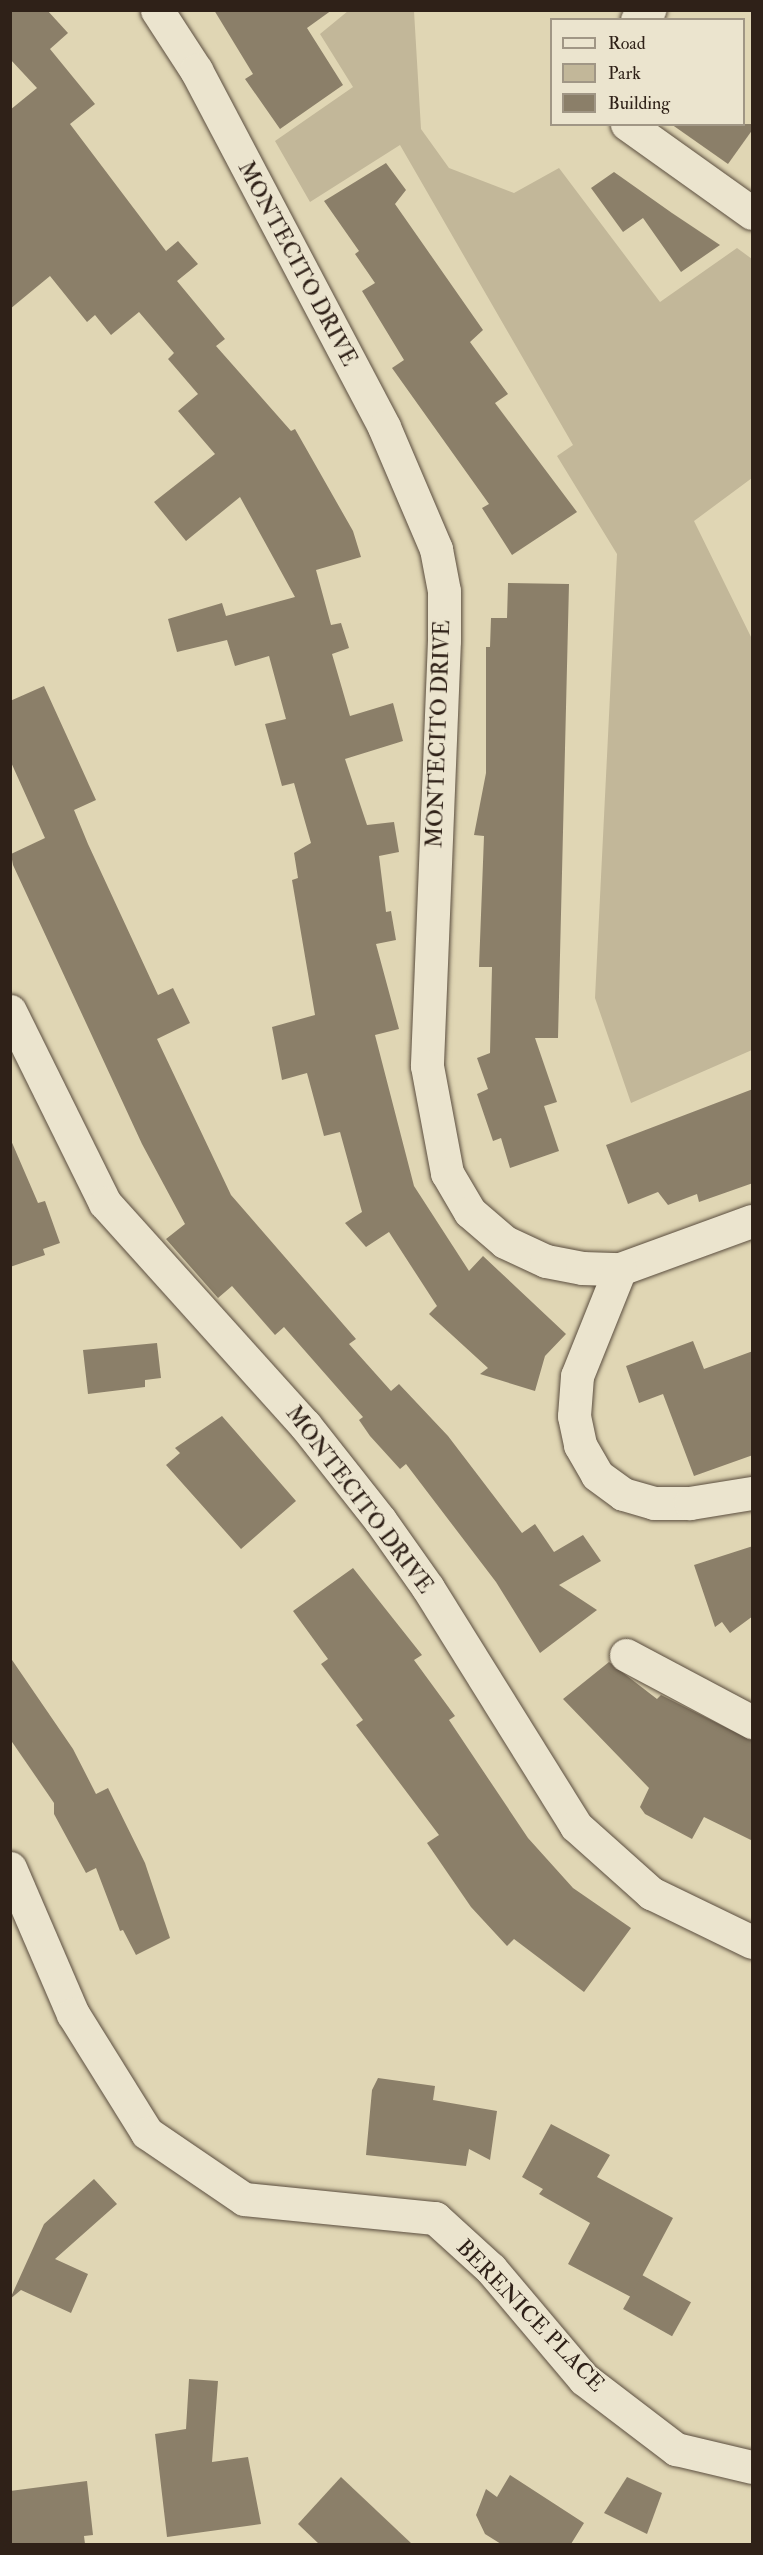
<!DOCTYPE html>
<style>
body{margin:0}
#map{position:relative;width:763px;height:2555px;overflow:hidden;background:#e0d6b4;font-family:"IM FELL Double Pica",serif}
div>[style]{position:absolute}
.green>*{inset:0;background:#c2b799}
.building>*{inset:0;background:#8b7f69;transform-origin:0 0}
.roads{filter:drop-shadow(0 0 2px #5b4e3f) drop-shadow(0 0 2px #5b4e3f)}
.minor>*{height:33px;margin:-16.5px;padding:0 16.5px;transform-origin:16.5px;border-radius:16.5px;background:#ebe4ce}
span{translate:-50% -50%;white-space:nowrap;text-align:center;line-height:1.15;-webkit-text-stroke:5px #ebe4ce;paint-order:stroke}
.street-label{font-size:22px;color:#2f2118}
.frame{position:absolute;inset:0;border:12px solid #2f2118;pointer-events:none}
.legend{position:absolute;left:550px;top:18px;width:195px;height:108px;box-sizing:border-box;background:#ebe4ce;border:2px solid #a09685;margin:0;padding:8px 10px;list-style:none;font-size:18px;color:#2f2118}
.legend li{display:flex;align-items:center;gap:12px;height:30px}
.legend b{width:30px;border:2px solid #a09685}
</style>
<div id="map">
<div class="green">
<div style="clip-path:polygon(348px 11px,414px 11px,421px 129px,449px 168px,514px 193px,559px 168px,660px 302px,737px 248px,752px 259px,752px 478px,694px 521px,752px 639px,752px 1050px,631px 1103px,595px 998px,617px 554px,557px 456px,573px 445px,400px 145px,310px 202px,275px 141px,353px 87px,320px 34px)"></div>
</div>
<div class="building">
<div style="clip-path:polygon(10px 10px,47px 10px,68px 33px,50px 49px,95px 104px,70px 124px,166px 251px,178px 241px,198px 264px,177px 281px,225px 339px,216px 346px,291px 431px,295px 429px,353px 531px,361px 557px,316px 570px,331px 625px,341px 623px,349px 648px,332px 654px,350px 716px,393px 703px,403px 741px,345px 759px,367px 825px,394px 822px,399px 852px,379px 856px,386px 912px,391px 911px,396px 940px,376px 944px,399px 1029px,375px 1035px,414px 1186px,469px 1271px,483px 1256px,566px 1334px,545px 1356px,535px 1391px,480px 1374px,488px 1368px,429px 1314px,437px 1306px,389px 1232px,366px 1247px,345px 1223px,362px 1212px,340px 1132px,324px 1136px,307px 1073px,282px 1080px,272px 1027px,315px 1015px,292px 880px,298px 878px,294px 853px,311px 843px,294px 783px,282px 786px,265px 724px,286px 719px,269px 656px,235px 666px,227px 640px,177px 652px,168px 619px,222px 603px,226px 616px,295px 597px,240px 497px,186px 541px,154px 502px,215px 454px,178px 411px,198px 394px,168px 359px,174px 353px,139px 312px,111px 335px,95px 315px,87px 322px,50px 276px,10px 309px,10px 110px,37px 88px,10px 59px)"></div>
<div style="clip-path:polygon(214px 10px,332px 10px,307px 28px,343px 85px,280px 129px,245px 79px,253px 74px)"></div>
<div style="clip-path:polygon(671px 124px,753px 124px,753px 129px,728px 164px)"></div>
<div style="clip-path:polygon(386px 163px,406px 190px,395px 204px,483px 330px,470px 342px,508px 394px,495px 403px,577px 512px,512px 555px,482px 508px,489px 504px,392px 368px,404px 360px,362px 291px,375px 283px,355px 254px,359px 251px,324px 201px)"></div>
<div style="clip-path:polygon(614px 172px,672px 213px,720px 245px,681px 272px,643px 218px,623px 232px,591px 188px)"></div>
<div style="clip-path:polygon(508px 583px,569px 584px,558px 1038px,535px 1038px,557px 1102px,544px 1106px,559px 1151px,510px 1168px,501px 1138px,493px 1141px,477px 1094px,488px 1089px,477px 1058px,490px 1053px,492px 967px,479px 967px,484px 836px,474px 835px,486px 773px,486px 647px,490px 647px,491px 618px,507px 618px)"></div>
<div style="clip-path:polygon(44px 686px,96px 800px,74px 810px,88px 844px,158px 995px,173px 988px,190px 1023px,157px 1039px,231px 1195px,356px 1339px,349px 1344px,391px 1391px,399px 1384px,448px 1436px,522px 1533px,535px 1524px,554px 1552px,583px 1535px,601px 1561px,559px 1585px,597px 1610px,540px 1653px,496px 1582px,406px 1464px,400px 1469px,370px 1436px,359px 1420px,363px 1417px,284px 1327px,275px 1335px,232px 1286px,218px 1298px,166px 1239px,185px 1224px,142px 1144px,13px 865px,11px 854px,45px 838px,10px 760px,10px 701px)"></div>
<div style="clip-path:polygon(753px 1089px,753px 1183px,699px 1202px,697px 1194px,668px 1205px,658px 1192px,628px 1204px,606px 1145px)"></div>
<div style="clip-path:polygon(10px 1138px,38px 1203px,45px 1201px,60px 1243px,43px 1249px,45px 1255px,10px 1267px)"></div>
<div style="clip-path:polygon(693px 1341px,704px 1369px,753px 1351px,753px 1455px,694px 1476px,663px 1394px,639px 1403px,626px 1366px)"></div>
<div style="clip-path:polygon(157px 1343px,161px 1378px,145px 1380px,145px 1387px,88px 1394px,83px 1350px)"></div>
<div style="clip-path:polygon(222px 1416px,296px 1501px,241px 1549px,166px 1465px,180px 1453px,175px 1448px)"></div>
<div style="clip-path:polygon(753px 1546px,753px 1616px,730px 1633px,722px 1622px,715px 1627px,694px 1565px)"></div>
<div style="clip-path:polygon(353px 1568px,422px 1655px,414px 1660px,455px 1716px,449px 1720px,528px 1838px,573px 1888px,631px 1928px,584px 1992px,514px 1939px,507px 1946px,471px 1907px,427px 1843px,439px 1835px,356px 1725px,363px 1720px,321px 1664px,328px 1659px,293px 1611px)"></div>
<div style="clip-path:polygon(10px 1657px,73px 1749px,96px 1794px,108px 1788px,145px 1863px,170px 1938px,136px 1955px,123px 1930px,120px 1931px,96px 1868px,86px 1873px,54px 1814px,54px 1803px,10px 1739px)"></div>
<div style="clip-path:polygon(609px 1662px,657px 1699px,661px 1695px,753px 1741px,753px 1841px,704px 1817px,692px 1839px,645px 1814px,640px 1807px,649px 1788px,563px 1699px)"></div>
<div style="clip-path:polygon(378px 2078px,435px 2086px,433px 2100px,497px 2111px,490px 2160px,469px 2149px,466px 2166px,366px 2155px,372px 2090px)"></div>
<div style="clip-path:polygon(551px 2124px,610px 2155px,597px 2177px,673px 2218px,631px 2297px,568px 2264px,590px 2223px,539px 2194px,543px 2189px,522px 2177px)"></div>
<div style="clip-path:polygon(94px 2179px,117px 2204px,55px 2259px,88px 2274px,71px 2313px,21px 2290px,10px 2299px,44px 2224px)"></div>
<div style="left:642px;top:2275px;width:56px;height:39px;rotate:29deg"></div>
<div style="clip-path:polygon(189px 2379px,218px 2381px,212px 2462px,248px 2457px,261px 2524px,167px 2537px,155px 2434px,186px 2429px)"></div>
<div style="clip-path:polygon(510px 2475px,584px 2523px,571px 2544px,501px 2544px,485px 2534px,476px 2515px,486px 2489px,497px 2497px)"></div>
<div style="clip-path:polygon(341px 2477px,412px 2544px,319px 2544px,298px 2524px)"></div>
<div style="clip-path:polygon(627px 2477px,662px 2493px,647px 2534px,604px 2513px)"></div>
<div style="clip-path:polygon(87px 2481px,93px 2535px,84px 2536px,85px 2544px,10px 2544px,10px 2491px)"></div>
</div>
<div class="roads">
<div class="minor">
<div style="left:157px;top:10px;width:72px;rotate:57deg"></div>
<div style="left:196px;top:70px;width:403px;rotate:62.2deg"></div>
<div style="left:384px;top:427px;width:133px;rotate:66.9deg"></div>
<div style="left:436px;top:549px;width:43px;rotate:79.2deg"></div>
<div style="left:444px;top:591px;width:49px;rotate:90deg"></div>
<div style="left:444px;top:640px;width:426px;rotate:92.3deg"></div>
<div style="left:427px;top:1066px;width:109px;rotate:79.4deg"></div>
<div style="left:447px;top:1173px;width:45px;rotate:59.5deg"></div>
<div style="left:470px;top:1212px;width:46px;rotate:40.6deg"></div>
<div style="left:505px;top:1242px;width:45px;rotate:24.9deg"></div>
<div style="left:546px;top:1261px;width:37px;rotate:11deg"></div>
<div style="left:582px;top:1268px;width:38px;rotate:2deg"></div>
<div style="left:620px;top:1269px;width:140px;rotate:-20deg"></div>
<div style="left:637px;top:20px;width:16px;rotate:-40deg"></div>
<div style="left:627px;top:124px;width:153px;rotate:35.5deg"></div>
<div style="left:10px;top:1011px;width:214px;rotate:63.7deg"></div>
<div style="left:105px;top:1203px;width:299px;rotate:48deg"></div>
<div style="left:305px;top:1425px;width:121px;rotate:51.7deg"></div>
<div style="left:380px;top:1520px;width:83px;rotate:54.8deg"></div>
<div style="left:428px;top:1588px;width:280px;rotate:58.1deg"></div>
<div style="left:576px;top:1826px;width:101px;rotate:41.8deg"></div>
<div style="left:651px;top:1893px;width:112px;rotate:25.9deg"></div>
<div style="left:620px;top:1269px;width:115px;rotate:111.9deg"></div>
<div style="left:577px;top:1376px;width:40px;rotate:94.3deg"></div>
<div style="left:574px;top:1416px;width:30px;rotate:78deg"></div>
<div style="left:580px;top:1445px;width:34px;rotate:60deg"></div>
<div style="left:597px;top:1475px;width:32px;rotate:36deg"></div>
<div style="left:623px;top:1494px;width:32px;rotate:16deg"></div>
<div style="left:654px;top:1503px;width:36px"></div>
<div style="left:690px;top:1503px;width:63px;rotate:-9.2deg"></div>
<div style="left:626px;top:1655px;width:143px;rotate:28deg"></div>
<div style="left:10px;top:1868px;width:159px;rotate:66.7deg"></div>
<div style="left:73px;top:2014px;width:140px;rotate:58.1deg"></div>
<div style="left:147px;top:2133px;width:117px;rotate:34.2deg"></div>
<div style="left:244px;top:2199px;width:192px;rotate:5.7deg"></div>
<div style="left:435px;top:2218px;width:76px;rotate:42.3deg"></div>
<div style="left:491px;top:2269px;width:144px;rotate:49.8deg"></div>
<div style="left:584px;top:2379px;width:116px;rotate:37.3deg"></div>
<div style="left:676px;top:2449px;width:78px;rotate:13.3deg"></div>
</div>
</div>
<div class="street-label">
<span style="left:297px;top:264px;rotate:62deg">MONTECITO DRIVE</span>
<span style="left:439px;top:734px;rotate:-88deg">MONTECITO DRIVE</span>
<span style="left:359px;top:1500px;rotate:53deg">MONTECITO DRIVE</span>
<span style="left:530px;top:2316px;rotate:46deg">BERENICE PLACE</span>
</div>
<div class="frame"></div>
<ul class="legend">
<li><b style="height:8px;background:#ebe4ce"></b>Road</li>
<li><b style="height:16px;background:#c2b799"></b>Park</li>
<li><b style="height:16px;background:#8b7f69"></b>Building</li>
</ul>
</div>
